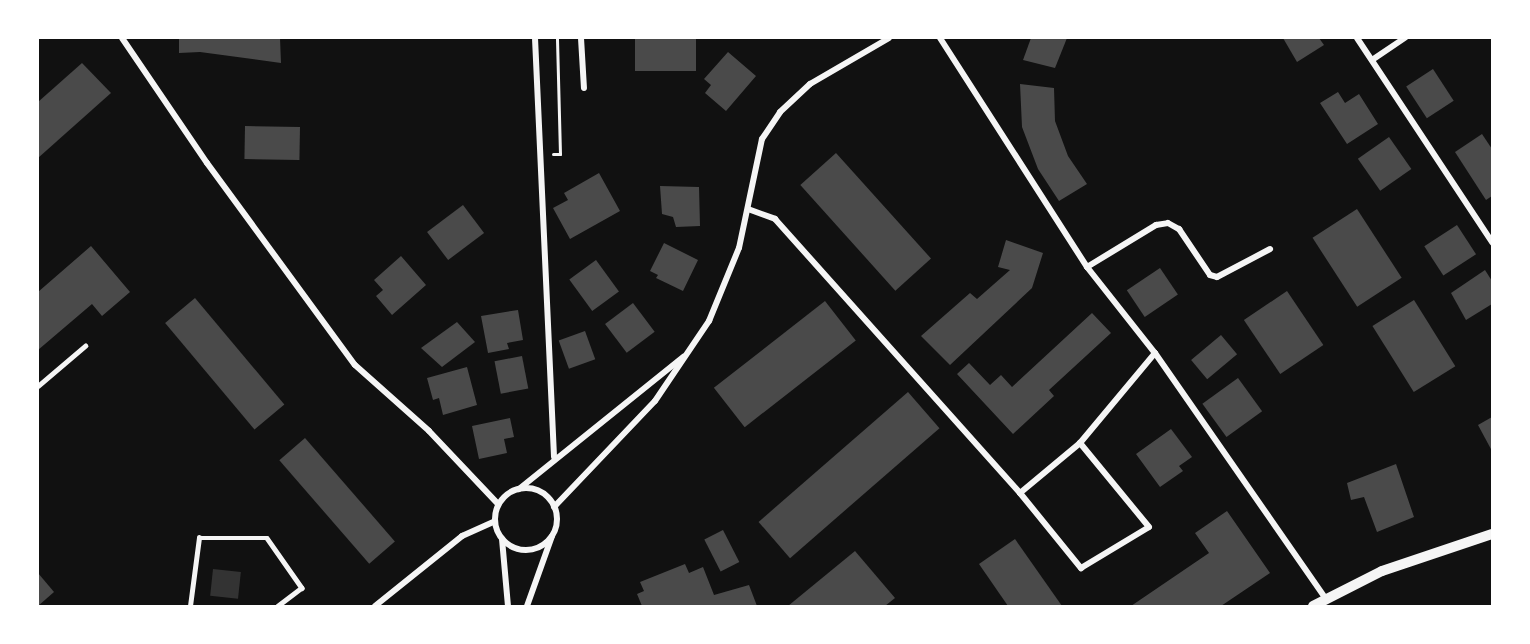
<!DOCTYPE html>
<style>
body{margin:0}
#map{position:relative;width:1530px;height:644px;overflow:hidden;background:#111;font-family:Commissioner,sans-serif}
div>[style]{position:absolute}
.water>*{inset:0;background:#333;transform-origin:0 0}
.building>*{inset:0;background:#4a4a4a;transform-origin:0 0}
.path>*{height:3px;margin:-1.5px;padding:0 1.5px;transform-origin:1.5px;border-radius:1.5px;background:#f5f5f5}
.service>*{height:4.5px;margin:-2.25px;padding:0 2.25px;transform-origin:2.25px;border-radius:2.25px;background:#f5f5f5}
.minor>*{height:6px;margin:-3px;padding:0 3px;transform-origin:3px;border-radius:3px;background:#f5f5f5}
.minor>.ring{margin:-3px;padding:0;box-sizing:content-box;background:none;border:6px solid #f5f5f5;border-radius:50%}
.tertiary>*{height:10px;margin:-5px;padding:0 5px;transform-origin:5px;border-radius:5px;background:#f5f5f5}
span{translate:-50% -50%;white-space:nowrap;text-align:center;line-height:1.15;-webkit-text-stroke:4.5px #fff;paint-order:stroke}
.frame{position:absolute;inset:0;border:39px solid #fff;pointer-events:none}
</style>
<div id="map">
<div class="water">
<div style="left:213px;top:569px;width:28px;height:27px;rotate:6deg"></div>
</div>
<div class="building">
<div style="clip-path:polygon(179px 38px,280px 38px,281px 63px,200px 52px,179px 53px)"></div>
<div style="left:635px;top:38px;width:61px;height:33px"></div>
<div style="clip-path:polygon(1031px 38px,1067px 38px,1055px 68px,1023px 60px)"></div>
<div style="clip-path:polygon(1283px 38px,1319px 38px,1324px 45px,1297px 62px)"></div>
<div style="clip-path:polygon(728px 52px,756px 76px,726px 111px,705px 93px,711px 85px,704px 79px)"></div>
<div style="clip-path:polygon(82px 63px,111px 93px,38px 158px,38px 102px)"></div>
<div style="left:1433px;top:69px;width:38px;height:32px;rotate:57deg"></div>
<div style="clip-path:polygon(1020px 84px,1054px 88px,1055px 121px,1068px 156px,1087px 184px,1059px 201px,1038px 169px,1022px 127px)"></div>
<div style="clip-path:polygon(1338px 92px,1345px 103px,1359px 94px,1378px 124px,1347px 144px,1320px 103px)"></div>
<div style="left:245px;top:126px;width:55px;height:33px;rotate:1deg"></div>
<div style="clip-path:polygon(1482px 134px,1492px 149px,1492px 196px,1486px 200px,1455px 152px)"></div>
<div style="left:1389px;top:137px;width:39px;height:38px;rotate:55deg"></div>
<div style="left:836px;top:153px;width:142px;height:48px;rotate:48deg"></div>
<div style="clip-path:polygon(599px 173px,620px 211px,570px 239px,553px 208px,568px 200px,564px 193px)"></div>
<div style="clip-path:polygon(660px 186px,699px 187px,700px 226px,676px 227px,673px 217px,662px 214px)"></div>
<div style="left:463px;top:205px;width:35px;height:45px;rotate:53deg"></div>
<div style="left:1357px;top:209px;width:82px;height:53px;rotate:57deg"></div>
<div style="left:1457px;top:225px;width:35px;height:39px;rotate:57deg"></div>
<div style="clip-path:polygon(1006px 240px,1043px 253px,1032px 288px,950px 365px,921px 336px,970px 293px,977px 299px,1010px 270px,998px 267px)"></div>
<div style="clip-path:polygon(664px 243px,698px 260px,683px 291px,656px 278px,658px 275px,650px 271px)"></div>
<div style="clip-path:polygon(91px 246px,130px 292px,102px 316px,92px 304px,38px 350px,38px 292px)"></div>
<div style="clip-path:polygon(401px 256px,426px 285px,392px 315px,376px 296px,383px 290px,374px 280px)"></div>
<div style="left:596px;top:260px;width:39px;height:33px;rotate:54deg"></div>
<div style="left:1160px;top:268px;width:32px;height:40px;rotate:56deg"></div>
<div style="clip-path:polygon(1485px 270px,1492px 281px,1492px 304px,1466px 320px,1451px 293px)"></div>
<div style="left:1287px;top:291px;width:65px;height:52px;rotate:56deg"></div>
<div style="left:195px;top:298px;width:139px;height:39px;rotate:50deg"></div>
<div style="left:1414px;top:300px;width:78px;height:49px;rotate:58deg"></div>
<div style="left:825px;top:301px;width:50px;height:141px;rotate:52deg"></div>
<div style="left:633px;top:303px;width:36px;height:35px;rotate:53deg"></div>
<div style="clip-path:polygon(518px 310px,523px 340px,507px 343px,509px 349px,488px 353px,481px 316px)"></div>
<div style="clip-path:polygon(1092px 313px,1111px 333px,1049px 390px,1054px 396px,1013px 434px,957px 374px,969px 363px,990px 385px,1001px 375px,1012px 387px)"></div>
<div style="clip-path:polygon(457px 322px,475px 342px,442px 367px,421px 348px)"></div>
<div style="left:585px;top:331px;width:30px;height:28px;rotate:70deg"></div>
<div style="left:1221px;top:335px;width:25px;height:39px;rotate:50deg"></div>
<div style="left:522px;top:356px;width:33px;height:28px;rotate:79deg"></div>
<div style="clip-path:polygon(467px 367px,477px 405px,443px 415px,439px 398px,433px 400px,427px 378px)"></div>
<div style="left:1238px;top:378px;width:41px;height:44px;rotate:54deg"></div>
<div style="left:908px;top:392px;width:48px;height:198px;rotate:49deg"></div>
<div style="clip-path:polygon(1492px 417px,1492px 451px,1478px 425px)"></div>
<div style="clip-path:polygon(510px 418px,514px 437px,504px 439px,507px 453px,479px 459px,472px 426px)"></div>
<div style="clip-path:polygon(1171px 429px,1192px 457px,1179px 466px,1183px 471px,1160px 487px,1136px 454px)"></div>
<div style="left:305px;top:438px;width:137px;height:34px;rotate:49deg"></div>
<div style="clip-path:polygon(1396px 464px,1414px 517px,1377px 532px,1364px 497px,1351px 500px,1347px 483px)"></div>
<div style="clip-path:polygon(1227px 511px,1270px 573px,1221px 606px,1131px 606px,1209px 553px,1195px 533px)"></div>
<div style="left:723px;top:530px;width:36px;height:21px;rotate:63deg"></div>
<div style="clip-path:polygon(1015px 539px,1062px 606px,1008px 606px,979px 564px)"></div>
<div style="clip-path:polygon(855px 551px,895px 598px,885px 606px,788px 606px)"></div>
<div style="clip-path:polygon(685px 564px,689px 573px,703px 567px,714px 595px,749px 585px,757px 606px,642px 606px,637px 594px,644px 591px,640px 582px)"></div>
<div style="clip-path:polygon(38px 573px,54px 592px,38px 606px)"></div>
</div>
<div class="path">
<div style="left:553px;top:154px;width:7px"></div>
<div style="left:560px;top:154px;width:116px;rotate:-91.5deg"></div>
</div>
<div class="service">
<div style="left:38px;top:386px;width:62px;rotate:-40.4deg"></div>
<div style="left:190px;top:606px;width:69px;rotate:-82.5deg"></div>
<div style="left:199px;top:538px;width:68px"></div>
<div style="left:267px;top:538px;width:61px;rotate:55deg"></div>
<div style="left:302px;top:588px;width:30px;rotate:143deg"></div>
</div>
<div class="minor">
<div style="left:122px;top:38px;width:151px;rotate:55.8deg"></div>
<div style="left:207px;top:163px;width:250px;rotate:53.8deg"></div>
<div style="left:355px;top:365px;width:99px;rotate:41.7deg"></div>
<div style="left:429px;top:431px;width:100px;rotate:46.6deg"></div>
<div style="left:535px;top:38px;width:419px;rotate:87.4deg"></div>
<div style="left:581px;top:38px;width:50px;rotate:86.6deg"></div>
<div style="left:940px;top:38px;width:272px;rotate:57.3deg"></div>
<div style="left:1087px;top:267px;width:110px;rotate:51.7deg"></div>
<div style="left:1155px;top:353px;width:300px;rotate:55.2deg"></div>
<div style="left:1357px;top:38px;width:245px;rotate:56.5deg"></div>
<div style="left:1372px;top:60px;width:40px;rotate:-34deg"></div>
<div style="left:748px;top:209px;width:29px;rotate:20deg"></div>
<div style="left:775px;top:219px;width:368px;rotate:48.2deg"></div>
<div style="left:1020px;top:493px;width:78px;rotate:-39.8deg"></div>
<div style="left:1080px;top:443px;width:117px;rotate:-50.2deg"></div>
<div style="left:1087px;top:267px;width:81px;rotate:-31.3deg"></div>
<div style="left:1156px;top:225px;width:12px;rotate:-9deg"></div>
<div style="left:1168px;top:223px;width:13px;rotate:29deg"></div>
<div style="left:1179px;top:229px;width:55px;rotate:56deg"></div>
<div style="left:1210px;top:275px;width:7px;rotate:16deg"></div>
<div style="left:1217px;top:277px;width:60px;rotate:-27.8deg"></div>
<div class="ring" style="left:495px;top:488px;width:56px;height:56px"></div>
<div style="left:519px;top:489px;width:211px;rotate:-38.8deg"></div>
<div style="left:1020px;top:493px;width:97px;rotate:50.9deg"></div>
<div style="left:1081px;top:568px;width:79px;rotate:-31.1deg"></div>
<div style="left:1149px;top:527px;width:109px;rotate:-129.4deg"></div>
<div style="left:554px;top:507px;width:146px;rotate:-46.4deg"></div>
<div style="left:655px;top:401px;width:97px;rotate:-56deg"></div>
<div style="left:709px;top:321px;width:79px;rotate:-67.7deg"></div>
<div style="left:739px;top:248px;width:111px;rotate:-78.1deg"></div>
<div style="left:762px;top:139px;width:32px;rotate:-56deg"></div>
<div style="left:780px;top:112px;width:41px;rotate:-43deg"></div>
<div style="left:810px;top:84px;width:91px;rotate:-30.2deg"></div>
<div style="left:502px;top:539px;width:67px;rotate:84.9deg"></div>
<div style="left:375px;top:606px;width:112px;rotate:-38.8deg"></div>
<div style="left:462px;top:536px;width:36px;rotate:-24deg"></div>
<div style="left:527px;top:606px;width:74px;rotate:-70.3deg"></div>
</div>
<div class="tertiary">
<div style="left:1313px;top:606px;width:77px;rotate:-26.9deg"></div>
<div style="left:1382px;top:571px;width:116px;rotate:-18.6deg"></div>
</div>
<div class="frame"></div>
</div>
